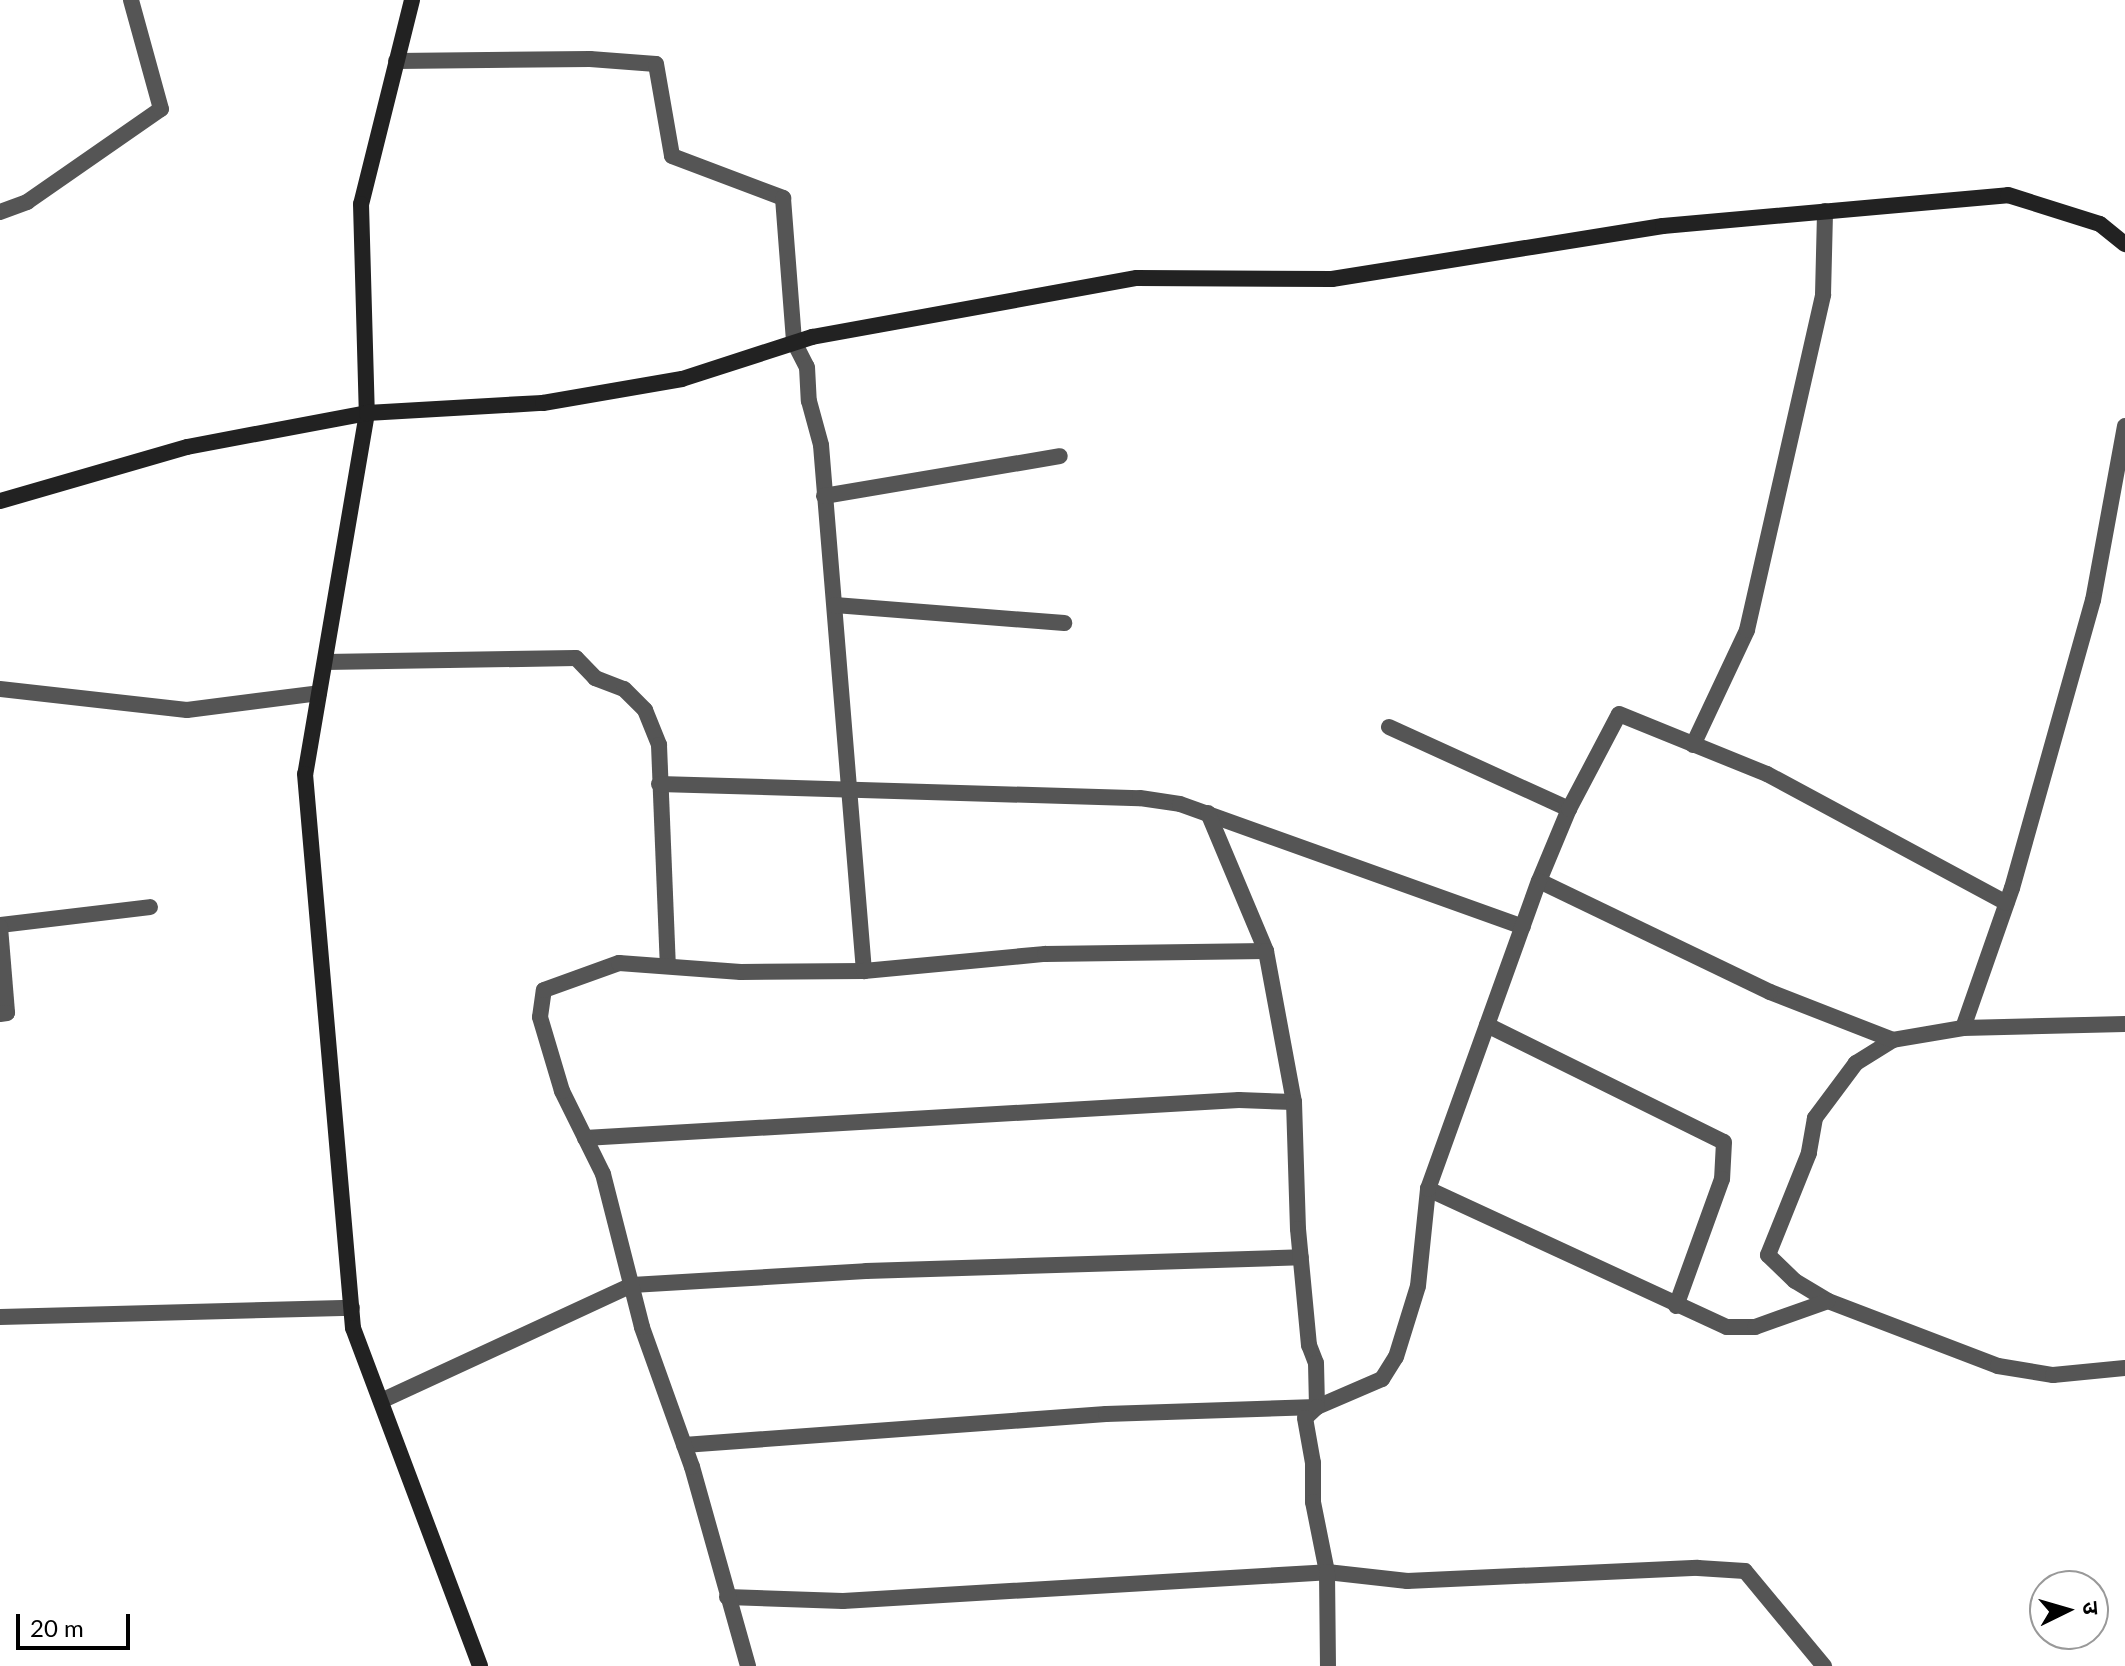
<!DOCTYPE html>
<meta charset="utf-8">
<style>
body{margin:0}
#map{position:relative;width:2125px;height:1666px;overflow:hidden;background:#fff;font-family:Lato,"Noto Sans Devanagari",sans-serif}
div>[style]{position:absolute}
.lane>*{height:16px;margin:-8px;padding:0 8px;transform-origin:8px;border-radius:8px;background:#555}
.street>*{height:16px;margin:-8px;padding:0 8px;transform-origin:8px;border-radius:8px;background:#555}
.secondary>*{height:16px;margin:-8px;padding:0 8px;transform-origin:8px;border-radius:8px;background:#222}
span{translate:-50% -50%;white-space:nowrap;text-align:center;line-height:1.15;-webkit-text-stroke:6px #fff;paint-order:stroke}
.north{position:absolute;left:2029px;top:1570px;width:80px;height:80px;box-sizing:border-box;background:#fff;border:2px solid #999;border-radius:50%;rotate:85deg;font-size:22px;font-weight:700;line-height:32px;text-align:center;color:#000}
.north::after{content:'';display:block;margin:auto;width:28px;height:36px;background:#000;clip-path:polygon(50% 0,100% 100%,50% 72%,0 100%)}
.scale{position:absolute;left:16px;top:1614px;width:114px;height:36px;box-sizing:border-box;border:4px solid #000;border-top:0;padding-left:10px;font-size:24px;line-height:28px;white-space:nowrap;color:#000;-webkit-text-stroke:6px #fff;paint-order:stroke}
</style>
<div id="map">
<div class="lane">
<div style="left:0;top:1317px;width:352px;rotate:-1.5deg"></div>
</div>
<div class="street">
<div style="left:396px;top:61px;width:194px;rotate:-0.6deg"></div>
<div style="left:590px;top:59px;width:66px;rotate:4.3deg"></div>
<div style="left:656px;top:64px;width:93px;rotate:80.1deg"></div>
<div style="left:672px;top:156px;width:119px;rotate:20.7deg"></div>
<div style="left:783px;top:198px;width:144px;rotate:85.6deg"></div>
<div style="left:794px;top:342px;width:28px;rotate:63deg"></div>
<div style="left:807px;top:367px;width:34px;rotate:87deg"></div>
<div style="left:809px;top:401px;width:46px;rotate:74.7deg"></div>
<div style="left:821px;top:445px;width:528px;rotate:85.33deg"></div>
<div style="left:0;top:212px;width:29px;rotate:-20deg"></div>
<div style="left:27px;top:202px;width:163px;rotate:-34.8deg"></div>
<div style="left:161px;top:109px;width:113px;rotate:-105.4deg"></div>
<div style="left:2125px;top:426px;width:177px;rotate:100.4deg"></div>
<div style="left:2093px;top:600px;width:299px;rotate:105.7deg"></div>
<div style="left:2012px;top:888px;width:148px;rotate:109.3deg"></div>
<div style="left:1963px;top:1028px;width:71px;rotate:170.3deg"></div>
<div style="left:1893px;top:1040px;width:44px;rotate:148.1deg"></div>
<div style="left:1856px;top:1063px;width:69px;rotate:126.7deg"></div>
<div style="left:1815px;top:1118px;width:36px;rotate:100deg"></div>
<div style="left:1809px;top:1153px;width:110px;rotate:111.9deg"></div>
<div style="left:1768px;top:1255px;width:37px;rotate:44deg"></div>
<div style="left:1795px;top:1281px;width:39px;rotate:31deg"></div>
<div style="left:1828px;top:1301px;width:182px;rotate:20.9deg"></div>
<div style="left:1998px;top:1366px;width:56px;rotate:9.3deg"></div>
<div style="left:2053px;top:1375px;width:72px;rotate:-5.6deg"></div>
<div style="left:824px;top:496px;width:239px;rotate:-9.6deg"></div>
<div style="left:835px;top:605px;width:230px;rotate:4.5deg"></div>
<div style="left:325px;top:662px;width:251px;rotate:-0.9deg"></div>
<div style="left:576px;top:658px;width:28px;rotate:46deg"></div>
<div style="left:595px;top:678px;width:31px;rotate:21deg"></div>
<div style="left:624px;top:689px;width:30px;rotate:45deg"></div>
<div style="left:645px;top:710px;width:38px;rotate:68deg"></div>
<div style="left:659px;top:745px;width:221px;rotate:87.7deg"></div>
<div style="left:0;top:689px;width:188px;rotate:6.4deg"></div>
<div style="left:187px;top:710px;width:133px;rotate:-7.3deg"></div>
<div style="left:1389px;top:727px;width:198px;rotate:24.5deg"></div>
<div style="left:1693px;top:745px;width:127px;rotate:-64.8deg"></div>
<div style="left:1747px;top:630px;width:344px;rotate:-77.2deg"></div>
<div style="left:1823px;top:295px;width:84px;rotate:-88.6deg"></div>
<div style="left:659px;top:784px;width:481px;rotate:1.7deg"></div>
<div style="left:1140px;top:798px;width:40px;rotate:8.5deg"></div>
<div style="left:1180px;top:804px;width:364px;rotate:19.7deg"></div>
<div style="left:1208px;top:813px;width:150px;rotate:67.2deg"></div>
<div style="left:0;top:925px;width:151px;rotate:-6.8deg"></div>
<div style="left:0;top:927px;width:86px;rotate:85.3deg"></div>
<div style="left:7px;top:1013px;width:7px;rotate:172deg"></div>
<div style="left:1487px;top:1025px;width:264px;rotate:26.3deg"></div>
<div style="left:1724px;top:1142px;width:37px;rotate:93deg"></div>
<div style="left:1722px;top:1179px;width:135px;rotate:109.9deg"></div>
<div style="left:1963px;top:1028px;width:162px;rotate:-1.4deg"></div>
<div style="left:1893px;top:1040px;width:132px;rotate:-158.7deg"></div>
<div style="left:1770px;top:992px;width:256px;rotate:-154.3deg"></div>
<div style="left:1539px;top:881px;width:78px;rotate:-67.4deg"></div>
<div style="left:1569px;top:809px;width:107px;rotate:-62.2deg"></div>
<div style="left:1619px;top:714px;width:160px;rotate:22.1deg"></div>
<div style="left:1767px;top:774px;width:272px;rotate:28.3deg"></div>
<div style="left:585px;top:1138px;width:655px;rotate:-3.33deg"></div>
<div style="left:1239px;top:1100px;width:55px;rotate:2.1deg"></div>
<div style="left:1428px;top:1189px;width:329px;rotate:24.8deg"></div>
<div style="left:1727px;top:1327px;width:28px"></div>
<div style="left:1755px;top:1327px;width:77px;rotate:-19.6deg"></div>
<div style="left:381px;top:1401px;width:277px;rotate:-24.8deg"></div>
<div style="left:632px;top:1285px;width:234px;rotate:-3.4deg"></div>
<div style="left:866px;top:1271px;width:435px;rotate:-1.8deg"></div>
<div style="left:684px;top:1445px;width:423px;rotate:-4.2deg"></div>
<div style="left:1106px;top:1414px;width:211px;rotate:-1.9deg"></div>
<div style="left:1317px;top:1407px;width:71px;rotate:-23.3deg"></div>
<div style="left:1382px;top:1379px;width:26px;rotate:-58deg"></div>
<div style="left:1396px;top:1357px;width:74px;rotate:-72.8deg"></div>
<div style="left:1418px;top:1286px;width:98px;rotate:-84.1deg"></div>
<div style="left:1428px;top:1189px;width:327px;rotate:-70.2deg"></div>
<div style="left:727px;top:1597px;width:116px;rotate:2deg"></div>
<div style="left:843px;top:1601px;width:485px;rotate:-3.4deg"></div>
<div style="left:1327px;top:1572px;width:81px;rotate:6.4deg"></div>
<div style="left:1407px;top:1581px;width:291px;rotate:-2.6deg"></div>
<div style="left:1698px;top:1568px;width:47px;rotate:3.7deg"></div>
<div style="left:1745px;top:1571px;width:124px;rotate:50.3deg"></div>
<div style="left:748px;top:1666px;width:207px;rotate:-105.7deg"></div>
<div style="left:692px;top:1467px;width:149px;rotate:-109.7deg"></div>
<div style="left:642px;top:1327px;width:158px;rotate:-104.3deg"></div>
<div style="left:603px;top:1174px;width:93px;rotate:-116.3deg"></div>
<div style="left:562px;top:1091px;width:77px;rotate:-106.6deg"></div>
<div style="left:540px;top:1017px;width:27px;rotate:-82deg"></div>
<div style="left:544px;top:990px;width:80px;rotate:-19.8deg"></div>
<div style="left:619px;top:963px;width:122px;rotate:4.2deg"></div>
<div style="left:741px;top:972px;width:123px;rotate:-0.5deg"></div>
<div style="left:864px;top:971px;width:182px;rotate:-5.4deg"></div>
<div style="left:1045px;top:954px;width:221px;rotate:-0.8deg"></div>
<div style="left:1266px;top:951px;width:154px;rotate:79.5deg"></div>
<div style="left:1294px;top:1102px;width:127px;rotate:88.2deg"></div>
<div style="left:1298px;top:1229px;width:117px;rotate:84.6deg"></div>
<div style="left:1309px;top:1345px;width:19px;rotate:69deg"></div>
<div style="left:1316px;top:1363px;width:44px;rotate:88.7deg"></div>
<div style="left:1317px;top:1407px;width:16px;rotate:137deg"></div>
<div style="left:1305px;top:1418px;width:46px;rotate:79.9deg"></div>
<div style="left:1313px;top:1463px;width:39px;rotate:90deg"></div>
<div style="left:1313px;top:1502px;width:71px;rotate:78.7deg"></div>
<div style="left:1327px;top:1572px;width:94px;rotate:89.4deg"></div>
</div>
<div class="secondary">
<div style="left:412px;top:0;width:210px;rotate:104deg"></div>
<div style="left:361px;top:204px;width:209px;rotate:88.4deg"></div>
<div style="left:367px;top:413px;width:366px;rotate:99.7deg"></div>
<div style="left:305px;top:774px;width:556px;rotate:85.05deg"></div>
<div style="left:353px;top:1328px;width:361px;rotate:69.4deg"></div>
<div style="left:0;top:501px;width:195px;rotate:-16.1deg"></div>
<div style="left:187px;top:447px;width:183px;rotate:-10.7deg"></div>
<div style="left:367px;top:413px;width:176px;rotate:-3.3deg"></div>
<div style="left:543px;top:403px;width:141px;rotate:-9.8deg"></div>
<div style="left:682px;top:379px;width:137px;rotate:-17.9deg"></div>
<div style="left:812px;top:337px;width:330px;rotate:-10.3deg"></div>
<div style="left:1137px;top:278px;width:195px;rotate:0.3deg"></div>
<div style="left:1332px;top:279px;width:335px;rotate:-9.1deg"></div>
<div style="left:1663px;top:226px;width:346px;rotate:-5.1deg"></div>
<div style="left:2008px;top:195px;width:96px;rotate:17.5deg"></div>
<div style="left:2100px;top:224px;width:32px;rotate:39deg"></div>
</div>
<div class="north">उ</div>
<div class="scale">20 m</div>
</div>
